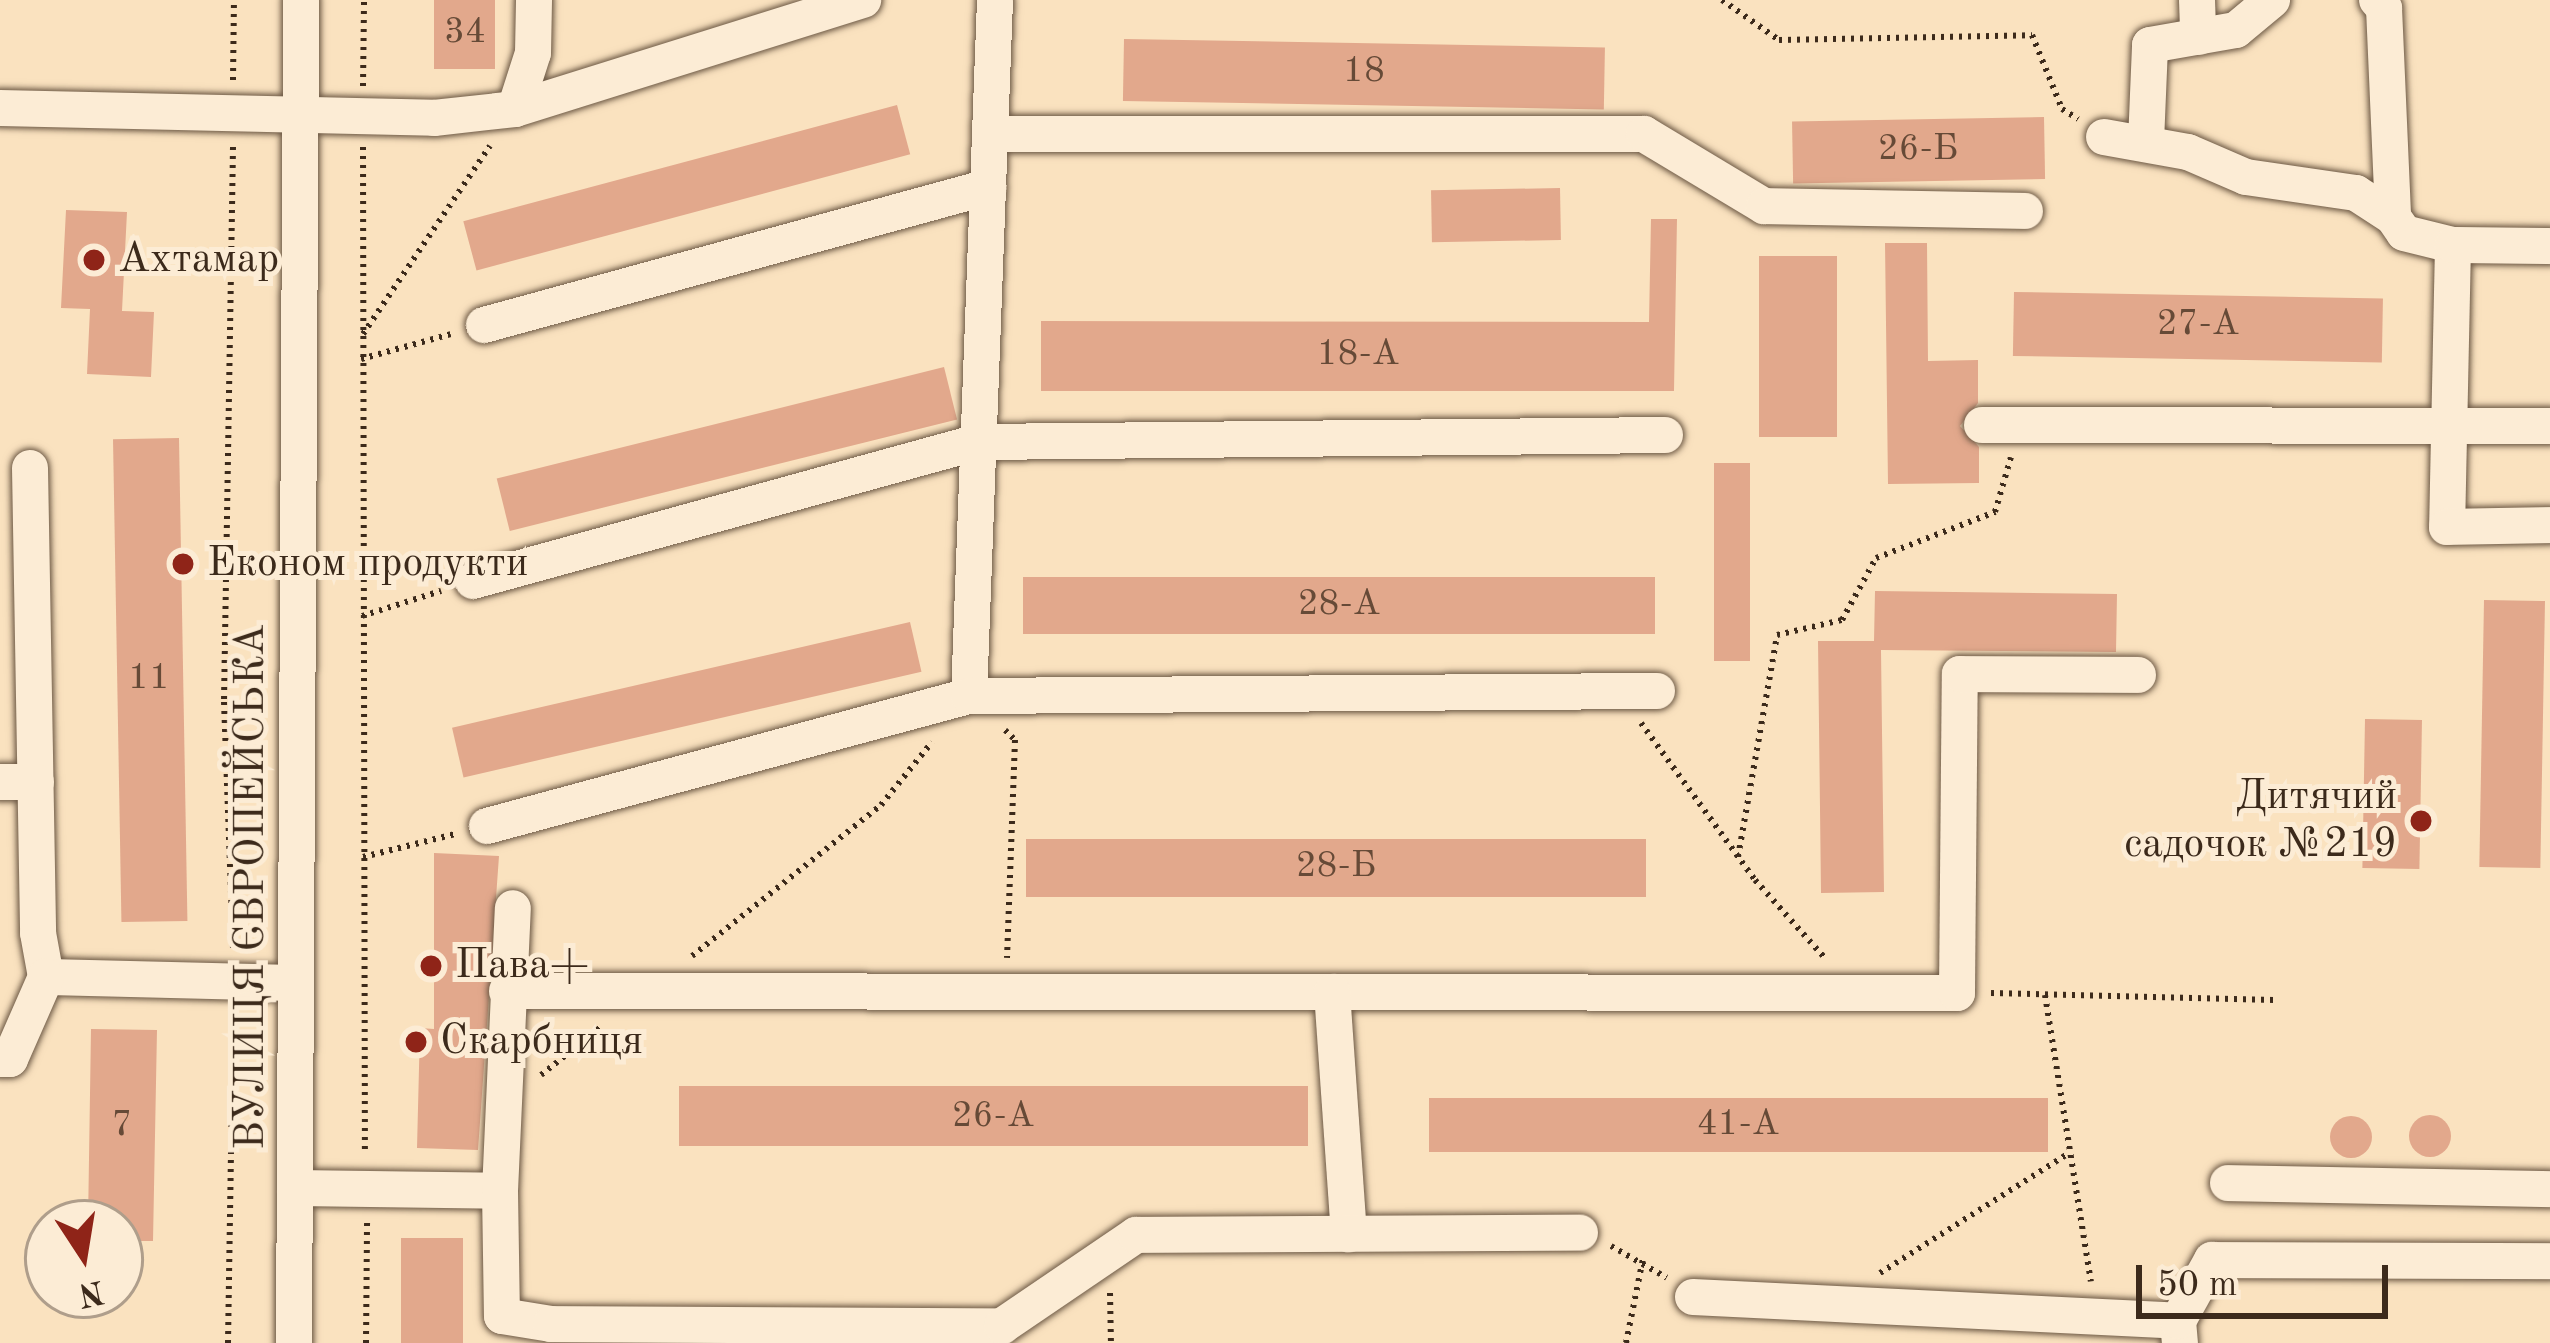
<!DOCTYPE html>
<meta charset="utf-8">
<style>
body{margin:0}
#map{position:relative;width:2550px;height:1343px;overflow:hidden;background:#fae2bf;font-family:"Old Standard TT",serif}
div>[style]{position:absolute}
.building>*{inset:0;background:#e2a88c;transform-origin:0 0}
.round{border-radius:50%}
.path>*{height:6px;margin-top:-3px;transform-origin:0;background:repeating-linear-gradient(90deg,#3c2a1b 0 3px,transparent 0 9px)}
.roads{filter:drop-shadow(0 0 3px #6c5844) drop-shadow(0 0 3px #6c5844)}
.minor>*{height:36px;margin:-18px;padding:0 18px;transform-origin:18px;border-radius:18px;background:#fcecd5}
.dots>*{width:33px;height:33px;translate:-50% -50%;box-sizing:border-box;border:6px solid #fcecd5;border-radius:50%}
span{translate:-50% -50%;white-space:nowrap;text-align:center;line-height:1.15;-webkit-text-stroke:10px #fcecd5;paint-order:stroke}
.number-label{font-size:36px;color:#664a37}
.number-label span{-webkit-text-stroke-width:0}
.poi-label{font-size:42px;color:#3c2a1b}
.left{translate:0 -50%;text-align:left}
.right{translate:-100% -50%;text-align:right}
.street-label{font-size:42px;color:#3c2a1b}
.north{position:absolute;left:24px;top:1199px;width:120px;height:120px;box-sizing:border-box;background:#fcecd5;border:3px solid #af9e8b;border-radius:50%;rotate:168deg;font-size:33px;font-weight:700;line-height:48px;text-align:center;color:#3c2a1b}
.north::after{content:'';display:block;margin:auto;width:42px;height:54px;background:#8f2418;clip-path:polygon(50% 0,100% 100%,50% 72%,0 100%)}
.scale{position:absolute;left:2136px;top:1265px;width:252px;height:54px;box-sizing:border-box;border:6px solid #3c2a1b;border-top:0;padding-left:15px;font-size:36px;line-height:42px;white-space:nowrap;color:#3c2a1b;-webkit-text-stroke:9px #fcecd5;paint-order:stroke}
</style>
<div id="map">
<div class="building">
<div style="left:434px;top:0;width:61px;height:69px"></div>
<div style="left:1124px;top:39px;width:481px;height:62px;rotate:1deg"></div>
<div style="left:897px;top:105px;width:51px;height:449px;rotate:75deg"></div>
<div style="left:2044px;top:117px;width:62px;height:252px;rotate:89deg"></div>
<div style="left:1560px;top:188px;width:52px;height:129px;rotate:89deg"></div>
<div style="clip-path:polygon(66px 210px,127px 212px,122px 311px,154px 312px,151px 377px,87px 374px,90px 309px,61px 308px)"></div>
<div style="clip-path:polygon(1651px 219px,1677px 219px,1674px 391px,1041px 391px,1041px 321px,1649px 322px)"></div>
<div style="clip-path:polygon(1885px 243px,1927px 243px,1928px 361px,1978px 360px,1978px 403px,1960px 426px,1979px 447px,1979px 483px,1888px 484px)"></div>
<div style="left:1759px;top:256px;width:78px;height:181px"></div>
<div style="left:2014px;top:292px;width:369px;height:64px;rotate:1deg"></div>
<div style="left:944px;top:367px;width:54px;height:461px;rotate:76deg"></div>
<div style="left:179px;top:438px;width:483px;height:66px;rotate:89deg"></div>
<div style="left:1714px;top:463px;width:36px;height:198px"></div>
<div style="left:1655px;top:577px;width:57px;height:632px;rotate:90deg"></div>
<div style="clip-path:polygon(1875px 591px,2117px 594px,2116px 652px,1881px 650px,1884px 892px,1821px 893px,1818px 641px,1874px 641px)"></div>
<div style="left:2484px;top:600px;width:61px;height:267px;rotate:1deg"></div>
<div style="left:910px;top:622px;width:51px;height:470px;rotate:77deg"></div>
<div style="left:2365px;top:719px;width:57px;height:149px;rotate:1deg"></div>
<div style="left:1026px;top:839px;width:620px;height:58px"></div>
<div style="clip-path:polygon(434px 853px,499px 856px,478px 1150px,417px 1148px,420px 1028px,434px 1029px)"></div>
<div style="clip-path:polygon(91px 1029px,157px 1030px,153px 1241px,120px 1241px,120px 1223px,88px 1223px)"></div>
<div style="left:679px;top:1086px;width:629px;height:60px"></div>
<div style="left:1429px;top:1098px;width:619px;height:54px"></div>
<div class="round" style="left:2409px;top:1115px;width:42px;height:42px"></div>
<div class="round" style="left:2330px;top:1116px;width:42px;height:42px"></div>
<div style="left:401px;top:1238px;width:62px;height:105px"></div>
</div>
<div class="path">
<div style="left:1722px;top:0;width:70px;rotate:35.1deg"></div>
<div style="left:1779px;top:40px;width:253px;rotate:-1.1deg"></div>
<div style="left:2032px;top:35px;width:80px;rotate:67.9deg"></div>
<div style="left:2062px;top:109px;width:19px;rotate:32deg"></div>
<div style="left:233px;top:80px;width:80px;rotate:-89.3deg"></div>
<div style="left:363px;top:86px;width:86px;rotate:-89.3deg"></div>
<div style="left:233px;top:147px;width:555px;rotate:90.93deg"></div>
<div style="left:224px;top:702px;width:247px;rotate:87.9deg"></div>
<div style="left:363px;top:147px;width:1007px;rotate:89.89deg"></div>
<div style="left:363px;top:334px;width:227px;rotate:-56deg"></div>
<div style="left:361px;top:359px;width:93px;rotate:-15.5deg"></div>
<div style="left:362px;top:616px;width:83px;rotate:-17.6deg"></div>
<div style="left:1641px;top:723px;width:194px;rotate:54deg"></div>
<div style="left:1755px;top:880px;width:105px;rotate:48.1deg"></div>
<div style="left:1005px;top:730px;width:14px;rotate:45deg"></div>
<div style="left:1015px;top:740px;width:218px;rotate:92.1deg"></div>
<div style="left:363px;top:857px;width:95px;rotate:-14deg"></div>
<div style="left:1738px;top:857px;width:225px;rotate:-80deg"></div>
<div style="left:1777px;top:635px;width:67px;rotate:-13deg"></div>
<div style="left:1842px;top:620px;width:71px;rotate:-61.3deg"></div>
<div style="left:1876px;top:558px;width:128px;rotate:-21.1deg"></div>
<div style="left:1995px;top:512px;width:57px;rotate:-73.8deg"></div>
<div style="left:692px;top:956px;width:242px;rotate:-38.6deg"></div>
<div style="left:881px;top:805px;width:81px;rotate:-51deg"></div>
<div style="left:1991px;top:993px;width:283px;rotate:1.4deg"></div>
<div style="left:2045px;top:995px;width:290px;rotate:80.9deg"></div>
<div style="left:541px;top:1075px;width:77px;rotate:-38.7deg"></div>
<div style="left:1611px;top:1246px;width:64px;rotate:29.7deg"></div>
<div style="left:1880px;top:1273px;width:224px;rotate:-32.4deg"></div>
<div style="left:1110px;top:1293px;width:50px;rotate:88.9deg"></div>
<div style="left:228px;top:1343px;width:326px;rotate:-89.1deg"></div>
<div style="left:366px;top:1343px;width:122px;rotate:-89.5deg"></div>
<div style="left:1626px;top:1343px;width:86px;rotate:-78.6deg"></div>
</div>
<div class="roads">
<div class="minor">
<div style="left:2197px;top:0;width:37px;rotate:88deg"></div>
<div style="left:2377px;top:0;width:11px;rotate:49deg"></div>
<div style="left:2384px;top:8px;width:209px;rotate:87.5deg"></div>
<div style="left:2393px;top:217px;width:19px;rotate:55deg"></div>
<div style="left:2404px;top:233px;width:50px;rotate:13.8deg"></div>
<div style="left:2453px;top:245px;width:282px;rotate:91.2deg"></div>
<div style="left:2447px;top:527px;width:103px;rotate:-1.1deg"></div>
<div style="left:0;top:108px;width:434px;rotate:1.3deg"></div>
<div style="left:434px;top:118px;width:81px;rotate:-6.3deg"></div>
<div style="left:515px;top:109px;width:365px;rotate:-17.4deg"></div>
<div style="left:515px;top:109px;width:59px;rotate:-72.2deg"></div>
<div style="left:533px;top:53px;width:53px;rotate:-88.9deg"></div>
<div style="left:990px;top:134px;width:654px"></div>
<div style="left:1644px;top:134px;width:140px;rotate:31deg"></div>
<div style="left:1764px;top:206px;width:261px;rotate:1.1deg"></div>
<div style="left:2104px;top:137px;width:85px;rotate:10.1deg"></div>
<div style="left:2188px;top:152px;width:63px;rotate:23.3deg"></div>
<div style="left:2246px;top:177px;width:111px;rotate:8.3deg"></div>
<div style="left:2356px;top:193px;width:44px;rotate:33deg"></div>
<div style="left:2146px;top:142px;width:97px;rotate:-87.6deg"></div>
<div style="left:2150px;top:45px;width:87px;rotate:-9.9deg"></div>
<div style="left:2236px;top:30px;width:47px;rotate:-39.8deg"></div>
<div style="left:2453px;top:245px;width:97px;rotate:0.6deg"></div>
<div style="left:484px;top:325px;width:523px;rotate:-15.31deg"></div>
<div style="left:1982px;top:425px;width:568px;rotate:0.1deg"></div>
<div style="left:30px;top:468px;width:465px;rotate:89deg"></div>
<div style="left:38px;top:933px;width:45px;rotate:79.7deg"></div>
<div style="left:46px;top:977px;width:250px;rotate:1.4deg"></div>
<div style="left:473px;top:581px;width:524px;rotate:-15.39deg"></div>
<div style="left:978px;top:442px;width:687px;rotate:-0.58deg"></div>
<div style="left:969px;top:696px;width:696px;rotate:-87.86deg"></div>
<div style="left:0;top:782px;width:36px"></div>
<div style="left:487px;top:826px;width:499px;rotate:-15.1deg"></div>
<div style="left:969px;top:696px;width:688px;rotate:-0.42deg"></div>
<div style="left:507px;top:991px;width:1450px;rotate:0.08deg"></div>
<div style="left:1957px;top:993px;width:319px;rotate:-89.5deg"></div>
<div style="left:1960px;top:674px;width:178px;rotate:0.3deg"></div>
<div style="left:1332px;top:992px;width:243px;rotate:86deg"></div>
<div style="left:0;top:1059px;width:10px"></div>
<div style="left:10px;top:1059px;width:90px;rotate:-66.3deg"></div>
<div style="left:2228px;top:1183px;width:322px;rotate:1.1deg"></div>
<div style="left:295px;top:1188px;width:205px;rotate:0.8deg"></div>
<div style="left:500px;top:1191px;width:125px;rotate:89.1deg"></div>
<div style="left:502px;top:1316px;width:50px;rotate:9.3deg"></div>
<div style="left:551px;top:1324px;width:451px;rotate:0.3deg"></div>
<div style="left:1002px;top:1326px;width:162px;rotate:-34.2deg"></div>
<div style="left:1136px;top:1235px;width:444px;rotate:-0.3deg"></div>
<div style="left:500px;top:1191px;width:283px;rotate:-87.4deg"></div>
<div style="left:1693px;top:1297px;width:486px;rotate:2.8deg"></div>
<div style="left:2178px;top:1321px;width:22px;rotate:85deg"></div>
<div style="left:2178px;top:1321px;width:70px;rotate:-60.9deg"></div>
<div style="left:2212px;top:1260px;width:338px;rotate:0.2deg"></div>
<div style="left:294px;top:1343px;width:1343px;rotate:-89.7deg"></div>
</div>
</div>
<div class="dots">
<div style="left:94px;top:260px;background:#8f2418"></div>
<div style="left:183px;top:564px;background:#8f2418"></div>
<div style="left:2421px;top:821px;background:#8f2418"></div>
<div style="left:431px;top:966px;background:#8f2418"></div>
<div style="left:416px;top:1042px;background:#8f2418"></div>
</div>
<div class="number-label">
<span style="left:465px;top:34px">34</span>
<span style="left:1364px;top:73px">18</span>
<span style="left:1918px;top:151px">26-Б</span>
<span style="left:2198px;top:326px">27-А</span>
<span style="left:1358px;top:356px">18-А</span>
<span style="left:1339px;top:606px">28-А</span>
<span style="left:149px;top:680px">11</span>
<span style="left:1336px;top:868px">28-Б</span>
<span style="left:993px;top:1118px">26-А</span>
<span style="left:1738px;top:1126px">41-А</span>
<span style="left:122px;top:1127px">7</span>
</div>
<div class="poi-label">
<span class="left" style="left:118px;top:260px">Ахтамар</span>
<span class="left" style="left:207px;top:564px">Економ продукти</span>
<span class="right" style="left:2397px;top:821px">Дитячий<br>садочок №219</span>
<span class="left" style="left:455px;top:966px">Пава+</span>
<span class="left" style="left:440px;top:1042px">Скарбниця</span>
</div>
<div class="street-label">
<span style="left:252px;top:887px;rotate:-90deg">ВУЛИЦЯ ЄВРОПЕЙСЬКА</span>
</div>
<div class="north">N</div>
<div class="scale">50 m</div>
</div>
